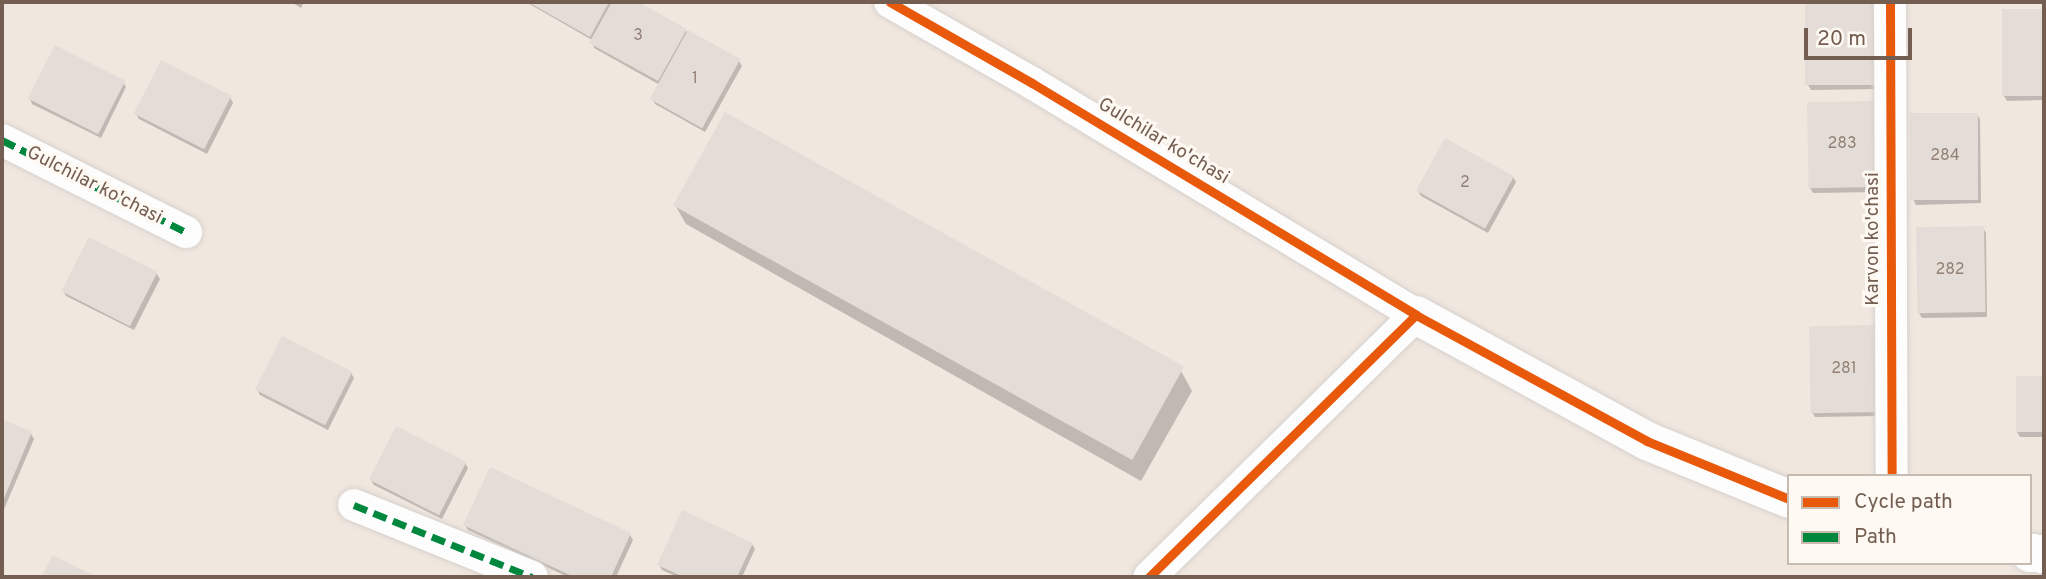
<!DOCTYPE html>
<style>
body{margin:0}
#map{position:relative;width:2046px;height:579px;overflow:hidden;background:#f8f4f0;font-family:Overpass,sans-serif}
div>[style]{position:absolute}
.residential>*{inset:0;background:#f0e7df}
.shadow>*{inset:0;background:#0003}
.building>*{inset:0;background:#e4ddd7;transform-origin:0 0}
.roads{filter:drop-shadow(0 0 2px #d6d0cb) drop-shadow(0 0 2px #d6d0cb)}
.minor>*{height:32px;margin:-16px;padding:0 16px;transform-origin:16px;border-radius:16px;background:#fefdfd}
.tertiary>*{height:38px;margin:-19px;padding:0 19px;transform-origin:19px;border-radius:19px;background:#fefdfd}
.quiet>*{height:7px;margin-top:-3.5px;transform-origin:0;background:repeating-linear-gradient(90deg,#00873e 0 14px,transparent 0 21px)}
.cycleway>*{height:9px;margin:-4.5px;padding:0 4.5px;transform-origin:4.5px;border-radius:4.5px;background:#e8590c}
span{translate:-50% -50%;white-space:nowrap;text-align:center;line-height:1.15;-webkit-text-stroke:6px #fef9f3;paint-order:stroke}
.number-label{font-size:16px;color:#928075}
.number-label span{-webkit-text-stroke-width:0}
.street-label{font-size:19px;color:#745e51}
.frame{position:absolute;inset:0;border:4px solid #745e51;pointer-events:none}
.legend{position:absolute;left:1787px;top:474px;width:245px;height:91px;box-sizing:border-box;background:#fef9f3;border:2px solid #c7bbb2;margin:0;padding:9px 12px;list-style:none;font-size:21px;color:#745e51}
.legend li{display:flex;align-items:center;gap:14px;height:35px}
.legend b{width:35px;border:2px solid #c7bbb2}
.scale{position:absolute;left:1804px;top:28px;width:108px;height:32px;box-sizing:border-box;border:4px solid #745e51;border-top:0;padding-left:9px;font-size:21px;line-height:24px;white-space:nowrap;color:#745e51;-webkit-text-stroke:5px #fef9f3;paint-order:stroke}
</style>
<div id="map">
<div class="residential">
<div style="clip-path:polygon(evenodd,2px 2px,2044px 2px,2044px 577px,2px 577px,2px 2px,1789px 476px,2030px 476px,2030px 563px,1789px 563px,1789px 476px)"></div>
</div>
<div class="shadow">
<div style="clip-path:polygon(291px 2px,304px 2px,301px 8px)"></div>
<div style="clip-path:polygon(526px 2px,635px 2px,739px 61px,742px 66px,705px 132px,655px 104px,652px 99px,660px 85px,594px 48px,592px 40px)"></div>
<div style="clip-path:polygon(1807px 2px,1874px 2px,1877px 89px,1811px 90px,1808px 85px)"></div>
<div style="clip-path:polygon(2044px 11px,2044px 100px,2007px 101px,2004px 96px,2003px 12px)"></div>
<div style="clip-path:polygon(123px 82px,126px 87px,101px 138px,32px 104px,30px 99px)"></div>
<div style="clip-path:polygon(230px 97px,233px 103px,207px 154px,139px 119px,136px 114px)"></div>
<div style="clip-path:polygon(1874px 103px,1878px 192px,1813px 193px,1810px 188px)"></div>
<div style="clip-path:polygon(1977px 114px,1980px 119px,1981px 203px,1916px 205px,1913px 199px)"></div>
<div style="clip-path:polygon(1513px 177px,1516px 182px,1488px 233px,1421px 196px,1418px 191px)"></div>
<div style="clip-path:polygon(675px 205px,1181px 371px,1192px 391px,1141px 481px,686px 224px)"></div>
<div style="clip-path:polygon(1983px 228px,1986px 233px,1987px 317px,1922px 318px,1919px 313px)"></div>
<div style="clip-path:polygon(157px 274px,160px 279px,134px 330px,66px 296px,63px 291px)"></div>
<div style="clip-path:polygon(1876px 327px,1881px 416px,1815px 417px,1812px 412px)"></div>
<div style="clip-path:polygon(351px 373px,354px 378px,328px 430px,260px 395px,257px 390px)"></div>
<div style="clip-path:polygon(2018px 378px,2044px 378px,2044px 437px,2020px 437px,2017px 432px)"></div>
<div style="clip-path:polygon(2px 421px,31px 434px,34px 439px,2px 514px)"></div>
<div style="clip-path:polygon(465px 463px,468px 468px,442px 519px,374px 485px,371px 480px)"></div>
<div style="clip-path:polygon(465px 525px,630px 535px,633px 540px,616px 577px,568px 577px,468px 530px)"></div>
<div style="clip-path:polygon(752px 544px,755px 549px,742px 577px,678px 577px,662px 570px,659px 565px)"></div>
</div>
<div class="building">
<div style="clip-path:polygon(528px 2px,609px 2px,590px 37px)"></div>
<div style="clip-path:polygon(612px 2px,638px 2px,687px 29px,658px 81px,589px 43px)"></div>
<div style="left:1805px;top:2px;width:69px;height:83px"></div>
<div style="left:2044px;top:9px;width:87px;height:42px;rotate:90deg"></div>
<div style="left:688px;top:30px;width:60px;height:79px;rotate:29deg"></div>
<div style="left:55px;top:45px;width:79px;height:60px;rotate:27deg"></div>
<div style="left:161px;top:60px;width:79px;height:60px;rotate:27deg"></div>
<div style="left:1875px;top:101px;width:86px;height:68px;rotate:89deg"></div>
<div style="left:725px;top:112px;width:525px;height:107px;rotate:29deg"></div>
<div style="left:1910px;top:113px;width:68px;height:87px"></div>
<div style="left:1445px;top:138px;width:79px;height:60px;rotate:29deg"></div>
<div style="left:1984px;top:226px;width:86px;height:68px;rotate:89deg"></div>
<div style="left:89px;top:237px;width:77px;height:61px;rotate:27deg"></div>
<div style="left:1877px;top:325px;width:87px;height:68px;rotate:89deg"></div>
<div style="left:282px;top:336px;width:79px;height:60px;rotate:27deg"></div>
<div style="left:2016px;top:376px;width:28px;height:56px"></div>
<div style="clip-path:polygon(2px 419px,32px 432px,2px 503px)"></div>
<div style="left:396px;top:426px;width:79px;height:60px;rotate:27deg"></div>
<div style="clip-path:polygon(490px 467px,631px 533px,611px 577px,574px 577px,463px 525px)"></div>
<div style="clip-path:polygon(682px 510px,753px 543px,737px 577px,684px 577px,657px 565px)"></div>
<div style="clip-path:polygon(53px 555px,97px 577px,41px 577px)"></div>
</div>
<div class="roads">
<div class="minor">
<div style="left:890px;top:2px;width:163px;rotate:29.7deg"></div>
<div style="left:1032px;top:83px;width:449px;rotate:31.1deg"></div>
<div style="left:1416px;top:315px;width:374px;rotate:135.5deg"></div>
<div style="left:1890px;top:2px;width:474px;rotate:89.8deg"></div>
<div style="left:2px;top:140px;width:206px;rotate:26.6deg"></div>
<div style="left:354px;top:505px;width:192px;rotate:22deg"></div>
</div>
<div class="tertiary">
<div style="left:1416px;top:315px;width:263px;rotate:28.6deg"></div>
<div style="left:1647px;top:441px;width:153px;rotate:22.2deg"></div>
<div style="left:2030px;top:553px;width:14px;rotate:4deg"></div>
</div>
</div>
<div class="quiet">
<div style="left:2px;top:140px;width:206px;rotate:26.6deg"></div>
<div style="left:354px;top:505px;width:192px;rotate:22deg"></div>
</div>
<div class="cycleway">
<div style="left:890px;top:2px;width:163px;rotate:29.7deg"></div>
<div style="left:1032px;top:83px;width:449px;rotate:31.1deg"></div>
<div style="left:1416px;top:315px;width:263px;rotate:28.6deg"></div>
<div style="left:1647px;top:441px;width:153px;rotate:22.2deg"></div>
<div style="left:1890px;top:2px;width:474px;rotate:89.8deg"></div>
<div style="left:1149px;top:577px;width:374px;rotate:-44.5deg"></div>
</div>
<div class="number-label">
<span style="left:638px;top:36px">3</span>
<span style="left:695px;top:79px">1</span>
<span style="left:1842px;top:144px">283</span>
<span style="left:1945px;top:156px">284</span>
<span style="left:1465px;top:183px">2</span>
<span style="left:1950px;top:270px">282</span>
<span style="left:1844px;top:369px">281</span>
</div>
<div class="street-label">
<span style="left:1163px;top:142px;rotate:31deg">Gulchilar ko'chasi</span>
<span style="left:94px;top:186px;rotate:27deg">Gulchilar ko'chasi</span>
<span style="left:1874px;top:239px;rotate:-90deg">Karvon ko'chasi</span>
</div>
<div class="frame"></div>
<ul class="legend">
<li><b style="height:9px;background:#e8590c"></b>Cycle path</li>
<li><b style="height:9px;background:#00873e"></b>Path</li>
</ul>
<div class="scale">20 m</div>
</div>
